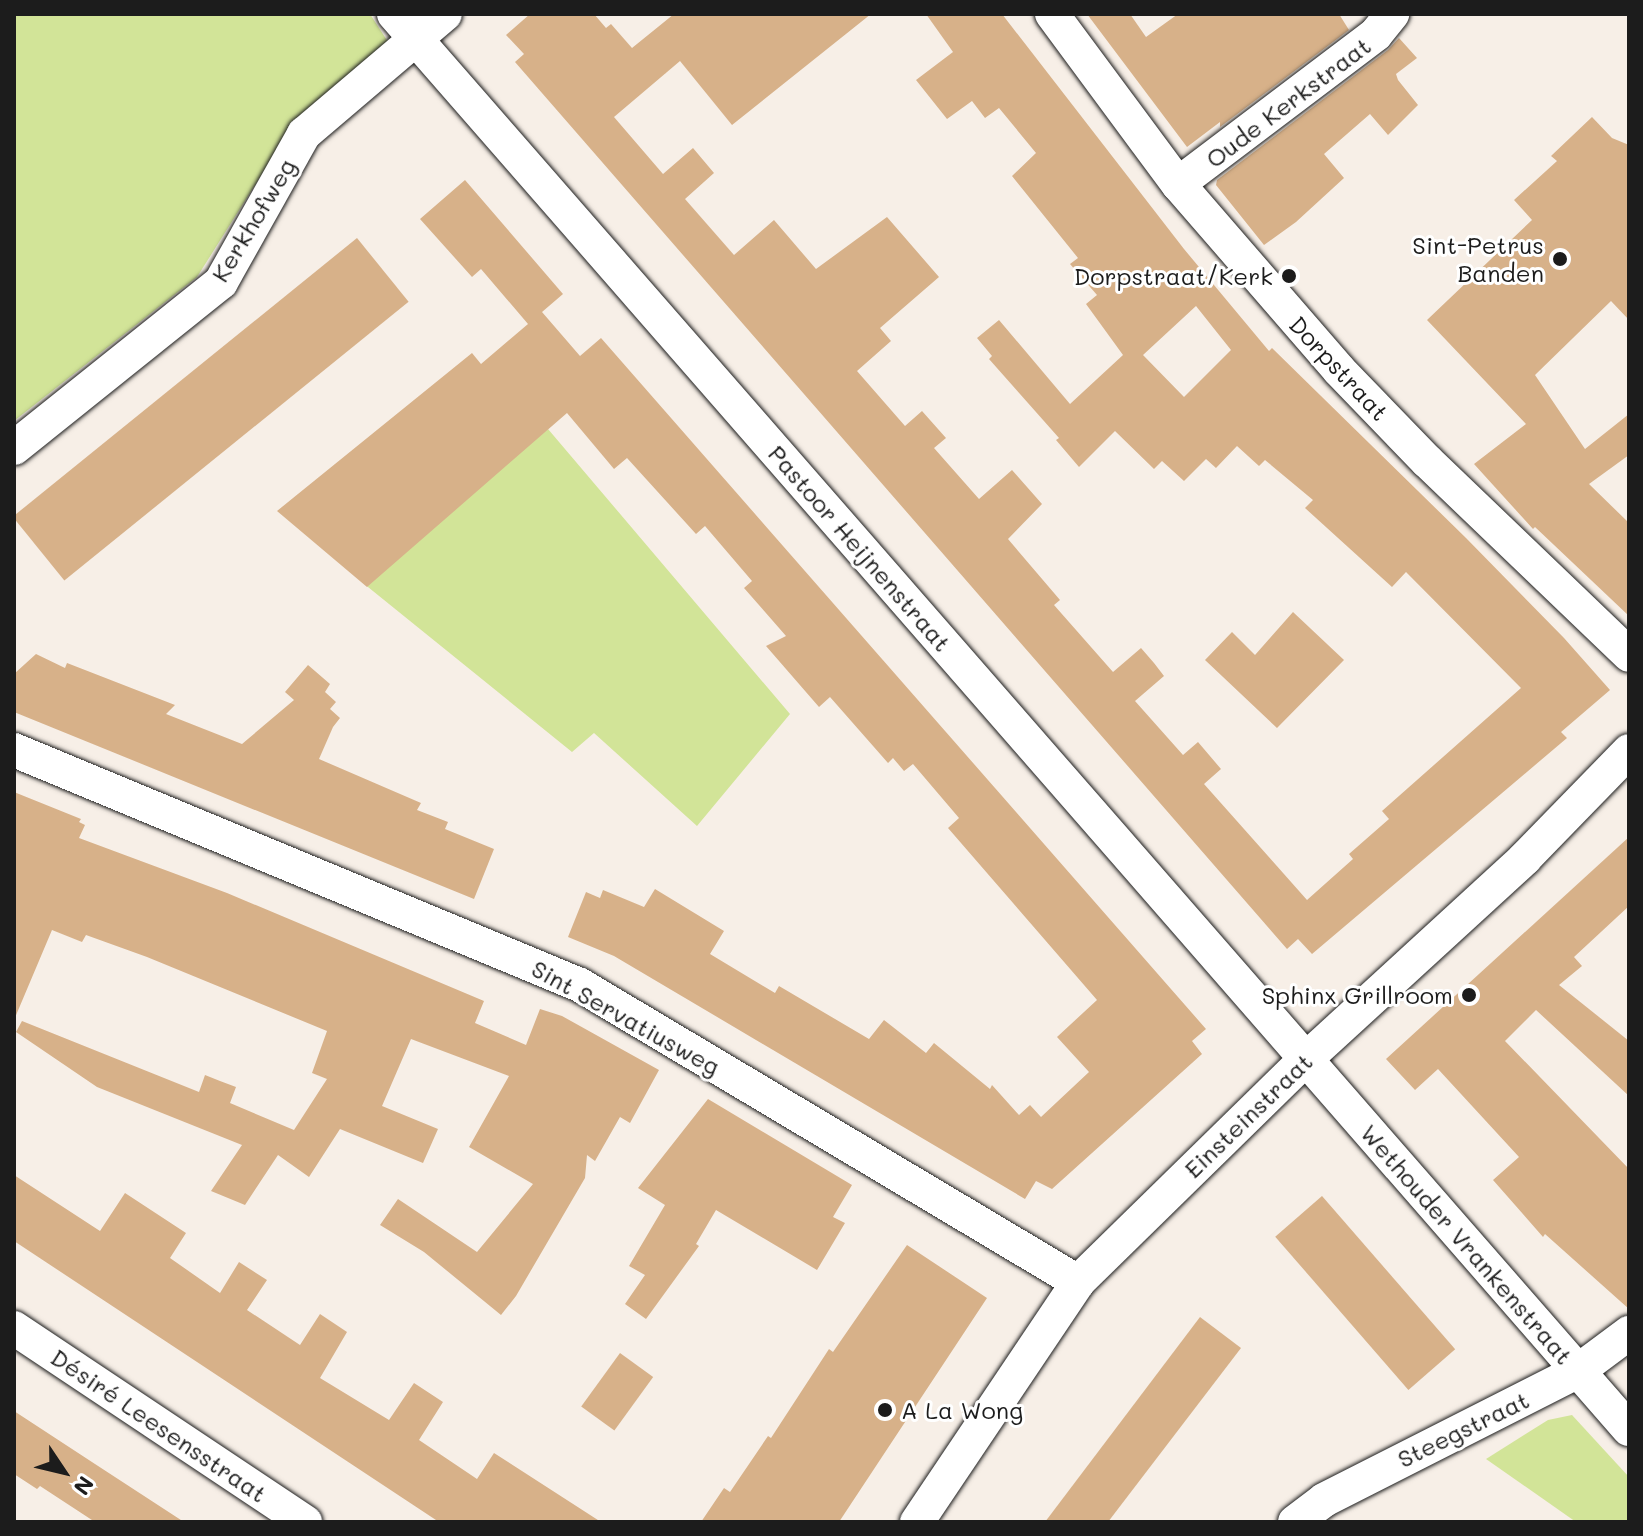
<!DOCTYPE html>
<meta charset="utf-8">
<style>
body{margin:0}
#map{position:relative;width:1643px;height:1536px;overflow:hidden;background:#f7efe7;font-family:Mali,sans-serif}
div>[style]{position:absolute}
.green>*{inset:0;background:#d2e498}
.building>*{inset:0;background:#d7b189;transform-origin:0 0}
.roads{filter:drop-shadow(0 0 2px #1c1c1c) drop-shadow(0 0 2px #1c1c1c)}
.minor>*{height:34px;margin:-17px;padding:0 17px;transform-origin:17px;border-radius:17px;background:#fff}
.dots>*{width:22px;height:22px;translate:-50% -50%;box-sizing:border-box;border:4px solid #fff;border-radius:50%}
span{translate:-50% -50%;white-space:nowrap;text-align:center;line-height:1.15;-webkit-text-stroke:6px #fff;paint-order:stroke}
.street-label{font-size:24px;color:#1c1c1c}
.poi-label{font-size:24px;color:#1c1c1c}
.right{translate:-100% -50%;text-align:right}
.left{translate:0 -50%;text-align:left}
.frame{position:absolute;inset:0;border:16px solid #1c1c1c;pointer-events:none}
.north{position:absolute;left:24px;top:1432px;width:80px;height:80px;-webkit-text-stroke:6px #fff;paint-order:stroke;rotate:125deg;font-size:22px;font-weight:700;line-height:32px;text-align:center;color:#1c1c1c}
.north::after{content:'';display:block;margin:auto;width:28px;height:36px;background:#1c1c1c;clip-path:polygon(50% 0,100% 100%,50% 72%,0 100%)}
</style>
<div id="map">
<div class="green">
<div style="clip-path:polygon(14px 14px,370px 14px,390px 45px,293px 125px,197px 277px,14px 421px)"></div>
<div style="clip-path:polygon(548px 429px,790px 714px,697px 826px,594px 733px,572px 752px,363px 583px)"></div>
<div style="clip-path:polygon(1572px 1415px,1629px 1477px,1629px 1522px,1576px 1522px,1486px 1459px,1548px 1420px)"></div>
</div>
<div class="building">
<div style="clip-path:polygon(evenodd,530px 14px,594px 14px,606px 28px,611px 24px,632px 48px,674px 14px,871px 14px,732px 125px,680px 61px,614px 117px,663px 174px,693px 148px,714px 173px,685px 199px,734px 255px,774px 220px,816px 269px,887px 217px,939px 277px,880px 328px,891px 341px,857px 371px,905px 426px,922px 411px,946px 438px,934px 448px,979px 499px,1012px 470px,1042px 504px,1008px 539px,1060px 600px,1054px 605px,1113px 672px,1141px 648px,1154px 663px,1164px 676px,1135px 701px,1183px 755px,1198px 742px,1221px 769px,1204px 784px,1307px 900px,1353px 859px,1349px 854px,1389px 819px,1382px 811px,1521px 688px,1406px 572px,1392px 587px,1305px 508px,1313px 500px,1265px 460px,1259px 466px,1237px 446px,1216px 468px,1206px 459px,1184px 481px,1162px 461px,1154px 469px,1115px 431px,1079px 467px,1056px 440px,1059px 438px,989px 359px,992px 356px,977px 338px,999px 320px,1070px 404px,1123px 355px,1086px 304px,1097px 295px,1070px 264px,1078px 258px,1012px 176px,1036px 153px,999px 108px,985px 118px,972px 101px,947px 119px,916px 80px,953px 52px,926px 14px,1002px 14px,1184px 249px,1269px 351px,1272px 348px,1466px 538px,1564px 638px,1610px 690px,1561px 732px,1567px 738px,1312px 954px,1298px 939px,1287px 949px,515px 62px,524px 54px,506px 35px,530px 14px,1196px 306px,1231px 350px,1184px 397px,1143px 355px,1196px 306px)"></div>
<div style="clip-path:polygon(1087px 14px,1130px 14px,1146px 37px,1178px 14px,1339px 14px,1349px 30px,1220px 127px,1220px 122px,1187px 147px)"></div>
<div style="clip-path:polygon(1399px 38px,1417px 58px,1396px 74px,1398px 80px,1418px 105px,1388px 135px,1370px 114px,1324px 154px,1344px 178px,1296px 222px,1264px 245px,1216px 185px,1217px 180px,1388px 50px)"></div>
<div style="clip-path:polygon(1592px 117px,1612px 138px,1629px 145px,1629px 320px,1611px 301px,1535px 375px,1585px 449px,1629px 414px,1629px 455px,1589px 484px,1629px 523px,1629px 616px,1535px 527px,1533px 529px,1474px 464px,1526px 424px,1427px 320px,1532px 220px,1514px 200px,1557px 161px,1551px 156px)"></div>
<div style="clip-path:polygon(465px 180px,563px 294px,542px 312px,580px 356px,601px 338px,1206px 1029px,1192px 1041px,1202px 1054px,1052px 1189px,1036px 1181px,1025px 1199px,614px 956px,568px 937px,586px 892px,600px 898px,603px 890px,644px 907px,655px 889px,724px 931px,710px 954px,775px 993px,779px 986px,869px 1039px,884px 1020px,926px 1053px,934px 1043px,990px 1089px,992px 1085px,1019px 1115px,1030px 1105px,1041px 1117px,1089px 1072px,1057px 1037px,1097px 1000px,948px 828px,959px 818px,913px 764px,904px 771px,893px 758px,888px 763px,830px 697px,819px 707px,766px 646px,786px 636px,744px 588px,752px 581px,705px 526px,696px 534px,627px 458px,614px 469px,567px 413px,367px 587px,277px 511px,472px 353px,481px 364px,528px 324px,481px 269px,472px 277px,420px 219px)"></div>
<div style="left:357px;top:238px;width:82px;height:443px;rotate:51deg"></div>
<div style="clip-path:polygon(1293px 612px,1344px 660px,1277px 728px,1205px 660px,1232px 632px,1255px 655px)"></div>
<div style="clip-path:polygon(36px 654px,65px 668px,67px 663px,175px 705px,166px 714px,242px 744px,294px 700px,285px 692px,308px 665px,330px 684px,325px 692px,336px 702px,330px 709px,340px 718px,333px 727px,319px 759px,421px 803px,417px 810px,448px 822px,445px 829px,494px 849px,474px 899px,14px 712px,14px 674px)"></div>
<div style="clip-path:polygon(14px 792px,81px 819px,79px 822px,85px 825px,79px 838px,227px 893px,484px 1001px,475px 1023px,526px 1045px,540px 1009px,562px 1016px,659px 1070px,630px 1123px,620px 1117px,595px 1161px,587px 1155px,585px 1178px,516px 1296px,501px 1315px,424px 1252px,380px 1225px,398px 1199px,477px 1252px,533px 1184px,469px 1147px,509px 1076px,411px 1039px,382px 1106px,438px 1129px,423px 1163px,340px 1129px,309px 1177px,278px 1155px,245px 1205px,211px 1191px,242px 1145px,97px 1087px,16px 1032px,22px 1021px,199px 1092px,205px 1075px,220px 1081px,236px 1087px,230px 1103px,294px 1130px,327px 1079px,312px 1073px,327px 1031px,147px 957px,86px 935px,82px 942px,52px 930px,14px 1020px)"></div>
<div style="clip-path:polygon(1629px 837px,1629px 906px,1574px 957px,1582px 966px,1559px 985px,1629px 1041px,1629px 1096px,1536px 1010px,1505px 1041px,1629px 1169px,1629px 1309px,1545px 1234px,1543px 1237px,1493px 1180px,1519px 1157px,1438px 1069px,1415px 1090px,1386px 1059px)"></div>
<div style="clip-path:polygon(708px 1099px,852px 1185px,833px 1217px,845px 1223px,817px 1270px,716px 1210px,696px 1244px,699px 1246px,646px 1319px,625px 1304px,645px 1275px,629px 1266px,665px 1205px,638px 1188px)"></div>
<div style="clip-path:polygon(14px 1175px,100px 1231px,125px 1193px,186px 1233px,170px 1258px,220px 1293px,239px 1262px,267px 1280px,247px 1310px,300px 1345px,320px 1314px,347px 1332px,320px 1378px,389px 1420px,414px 1383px,443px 1402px,419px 1440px,477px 1479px,494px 1453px,601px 1522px,439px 1522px,14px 1241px)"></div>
<div style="left:1322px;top:1196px;width:203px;height:62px;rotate:49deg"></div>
<div style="clip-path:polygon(907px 1245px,987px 1298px,839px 1522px,701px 1522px,724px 1488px,730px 1492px,768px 1436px,771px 1438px,829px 1349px,833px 1352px)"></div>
<div style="clip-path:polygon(1200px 1317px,1241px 1348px,1108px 1522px,1045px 1522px)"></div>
<div style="left:620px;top:1353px;width:41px;height:66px;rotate:36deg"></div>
<div style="clip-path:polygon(14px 1411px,95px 1464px,184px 1522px,95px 1522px,40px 1486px,37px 1489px,14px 1474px)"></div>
</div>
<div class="roads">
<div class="minor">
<div style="left:394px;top:14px;width:1878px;rotate:48.89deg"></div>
<div style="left:1052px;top:14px;width:212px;rotate:53.5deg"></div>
<div style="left:1178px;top:184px;width:246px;rotate:49.1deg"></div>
<div style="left:1339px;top:370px;width:127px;rotate:46deg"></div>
<div style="left:1427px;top:461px;width:280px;rotate:43.8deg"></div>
<div style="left:1178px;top:184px;width:248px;rotate:-37.1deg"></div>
<div style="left:1376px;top:34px;width:26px;rotate:-51deg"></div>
<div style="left:14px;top:448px;width:265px;rotate:-38.7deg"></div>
<div style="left:221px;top:282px;width:170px;rotate:-60.7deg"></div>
<div style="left:304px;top:134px;width:185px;rotate:-40.4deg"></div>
<div style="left:14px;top:750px;width:613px;rotate:22.55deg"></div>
<div style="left:580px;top:985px;width:580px;rotate:30.81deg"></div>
<div style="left:14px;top:1328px;width:350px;rotate:33.7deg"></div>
<div style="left:917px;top:1522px;width:289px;rotate:-56.1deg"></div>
<div style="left:1078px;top:1282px;width:319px;rotate:-44.4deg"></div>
<div style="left:1306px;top:1059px;width:297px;rotate:-42.5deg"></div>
<div style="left:1525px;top:858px;width:149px;rotate:-45.8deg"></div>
<div style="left:1295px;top:1522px;width:36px;rotate:-37deg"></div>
<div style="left:1324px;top:1500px;width:285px;rotate:-26.9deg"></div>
<div style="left:1578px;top:1371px;width:64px;rotate:-36.7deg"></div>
</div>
</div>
<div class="dots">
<div style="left:1560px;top:259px;background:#1c1c1c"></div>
<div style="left:1289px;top:276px;background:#1c1c1c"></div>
<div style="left:1469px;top:995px;background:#1c1c1c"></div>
<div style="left:885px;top:1410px;background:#1c1c1c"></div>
</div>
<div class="street-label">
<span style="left:1288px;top:102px;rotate:-37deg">Oude Kerkstraat</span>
<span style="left:253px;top:220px;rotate:-59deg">Kerkhofweg</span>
<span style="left:1339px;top:368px;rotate:47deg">Dorpstraat</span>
<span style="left:860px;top:548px;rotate:49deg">Pastoor Heijnenstraat</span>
<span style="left:626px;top:1017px;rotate:29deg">Sint Servatiusweg</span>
<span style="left:1248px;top:1115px;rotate:-44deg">Einsteinstraat</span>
<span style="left:1467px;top:1244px;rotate:49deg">Wethouder Vrankenstraat</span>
<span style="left:159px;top:1425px;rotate:34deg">Désiré Leesensstraat</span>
<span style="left:1463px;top:1429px;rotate:-26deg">Steegstraat</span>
</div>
<div class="poi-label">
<span class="right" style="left:1544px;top:259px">Sint-Petrus<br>Banden</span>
<span class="right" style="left:1273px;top:276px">Dorpstraat/Kerk</span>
<span class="right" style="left:1453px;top:995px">Sphinx Grillroom</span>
<span class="left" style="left:901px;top:1410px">A La Wong</span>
</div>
<div class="frame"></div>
<div class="north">N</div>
</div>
